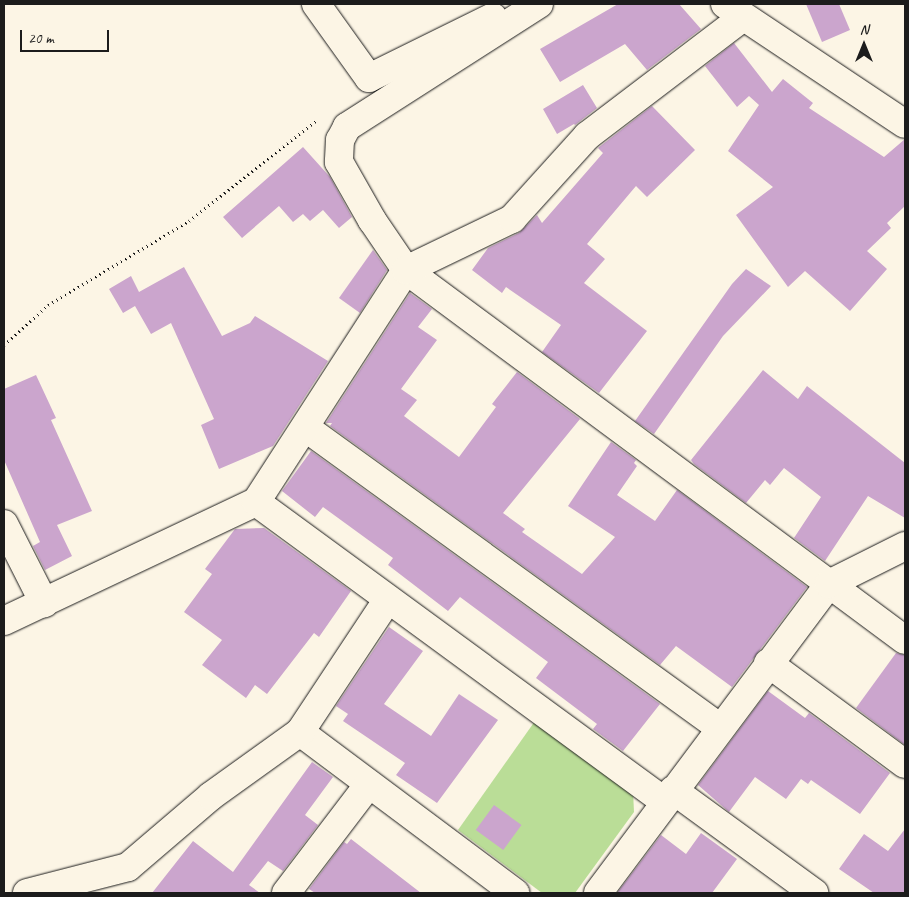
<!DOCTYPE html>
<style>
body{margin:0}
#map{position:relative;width:909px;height:897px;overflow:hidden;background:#fcf5e5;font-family:Caveat,sans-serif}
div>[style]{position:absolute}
.green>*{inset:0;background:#badd97}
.building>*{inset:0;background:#cba5cd;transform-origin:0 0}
.path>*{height:3px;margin-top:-1.5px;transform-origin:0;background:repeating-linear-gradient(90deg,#1c1c1c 0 1px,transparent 0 5px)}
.roads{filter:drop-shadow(0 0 1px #1c1c1c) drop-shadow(0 0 1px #1c1c1c)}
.minor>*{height:28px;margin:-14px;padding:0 14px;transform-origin:14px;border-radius:14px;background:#fcf5e5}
.tertiary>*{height:28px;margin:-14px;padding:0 14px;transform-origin:14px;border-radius:14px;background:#fcf5e5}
span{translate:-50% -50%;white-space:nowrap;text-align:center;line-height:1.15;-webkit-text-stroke:4.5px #fcf5e5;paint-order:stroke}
.frame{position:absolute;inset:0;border:5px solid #1c1c1c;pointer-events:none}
.north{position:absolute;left:839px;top:20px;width:50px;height:50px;-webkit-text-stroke:4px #fcf5e5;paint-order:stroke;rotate:0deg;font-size:14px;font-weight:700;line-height:20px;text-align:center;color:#1c1c1c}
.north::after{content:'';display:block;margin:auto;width:18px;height:22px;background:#1c1c1c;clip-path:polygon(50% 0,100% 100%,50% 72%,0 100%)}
.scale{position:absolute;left:20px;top:30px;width:89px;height:22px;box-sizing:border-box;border:2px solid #1c1c1c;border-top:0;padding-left:6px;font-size:15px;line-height:18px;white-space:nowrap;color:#1c1c1c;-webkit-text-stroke:4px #fcf5e5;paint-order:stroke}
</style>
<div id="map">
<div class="green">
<div style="clip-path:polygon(535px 721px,633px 791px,634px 812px,575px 893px,542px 893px,458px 830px)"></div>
</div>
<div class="building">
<div style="clip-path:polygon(618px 4px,679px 4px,701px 29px,647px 70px,625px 44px,560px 82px,540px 49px)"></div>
<div style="clip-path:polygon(806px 4px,839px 4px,850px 30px,822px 42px)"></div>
<div style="clip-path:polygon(734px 43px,772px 92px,783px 79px,813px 103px,809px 108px,884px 157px,905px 139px,905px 206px,887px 223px,891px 228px,867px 251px,887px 269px,850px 311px,805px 271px,788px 287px,736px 215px,773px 187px,728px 151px,759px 105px,749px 96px,737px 107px,705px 66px)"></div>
<div style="clip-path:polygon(583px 85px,597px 108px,575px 125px,574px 124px,557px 134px,543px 109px)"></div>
<div style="clip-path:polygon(652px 106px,695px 150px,647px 197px,636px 186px,587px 244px,605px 259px,584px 283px,647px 331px,599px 393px,542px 352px,561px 325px,506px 287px,502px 293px,472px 270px,488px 248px,519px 233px,537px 215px,542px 223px,603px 153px,598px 148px)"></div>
<div style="clip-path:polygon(303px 147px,330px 177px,352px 217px,339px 228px,323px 210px,310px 221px,303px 214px,293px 222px,279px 206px,242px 238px,223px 217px)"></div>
<div style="clip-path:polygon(373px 250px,387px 270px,360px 313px,339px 298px)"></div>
<div style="clip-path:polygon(184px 267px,222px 336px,250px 323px,255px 316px,328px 361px,273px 446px,219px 469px,201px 425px,214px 419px,171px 323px,151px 334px,135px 306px,123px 313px,109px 289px,131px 276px,139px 292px)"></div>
<div style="clip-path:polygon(746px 269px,771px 286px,723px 336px,654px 434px,635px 421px,732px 284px)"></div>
<div style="clip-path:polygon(410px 293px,432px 309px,418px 327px,437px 340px,401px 389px,417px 400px,404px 416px,459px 457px,496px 407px,492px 404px,517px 372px,580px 419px,503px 513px,525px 529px,522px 532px,582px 574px,615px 537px,568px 506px,611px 442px,636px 460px,634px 463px,637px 466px,617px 495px,655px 521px,677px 490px,807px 587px,732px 687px,676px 646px,660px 665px,330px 426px,332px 423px,326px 423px)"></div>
<div style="clip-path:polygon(763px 370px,798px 399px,807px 386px,905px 463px,905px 518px,868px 496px,825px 561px,794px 538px,821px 497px,784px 468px,770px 485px,765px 480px,746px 503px,694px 464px,691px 460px)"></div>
<div style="clip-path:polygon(36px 375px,56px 418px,51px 420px,92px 511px,57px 525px,72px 556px,45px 570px,33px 546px,40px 542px,4px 460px,4px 389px)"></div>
<div style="clip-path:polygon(311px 451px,660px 704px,623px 751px,593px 729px,597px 724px,536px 678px,548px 662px,460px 597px,448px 611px,388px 565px,393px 558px,323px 507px,315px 517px,282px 491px)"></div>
<div style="clip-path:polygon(264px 528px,351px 591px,319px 637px,314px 633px,267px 694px,255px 685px,246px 698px,202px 665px,222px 640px,184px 612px,212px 574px,205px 569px,235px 529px)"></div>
<div style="clip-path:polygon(389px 627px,423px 651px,384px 704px,431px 736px,459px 694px,498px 720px,437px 803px,396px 775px,405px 763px,343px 721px,348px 714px,336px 706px)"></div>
<div style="clip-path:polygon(896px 653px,905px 655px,905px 745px,856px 708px)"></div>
<div style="clip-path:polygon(768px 691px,805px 718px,809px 713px,890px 773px,860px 814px,811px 780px,808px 784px,801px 779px,786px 799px,755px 777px,729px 812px,698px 785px)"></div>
<div style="clip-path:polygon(312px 762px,333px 777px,305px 815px,318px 825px,283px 871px,268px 861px,249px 885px,260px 893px,152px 893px,193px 841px,233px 872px)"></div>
<div style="left:494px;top:805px;width:34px;height:31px;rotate:36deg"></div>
<div style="clip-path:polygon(905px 829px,905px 893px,874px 893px,839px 869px,864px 834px,888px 851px)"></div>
<div style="clip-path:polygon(701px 833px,737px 859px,712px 893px,617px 893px,661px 835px,686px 854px)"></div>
<div style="clip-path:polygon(351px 839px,421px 893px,315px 893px,309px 889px,344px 842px,347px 844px)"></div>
</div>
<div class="path">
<div style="left:4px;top:345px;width:59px;rotate:-42.3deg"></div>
<div style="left:48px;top:305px;width:164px;rotate:-30.8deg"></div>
<div style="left:189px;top:221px;width:164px;rotate:-38.3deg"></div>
</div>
<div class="roads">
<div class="minor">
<div style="left:316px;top:4px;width:91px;rotate:54.4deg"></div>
<div style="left:369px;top:78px;width:138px;rotate:-26.2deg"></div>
<div style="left:539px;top:4px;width:228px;rotate:147.4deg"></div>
<div style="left:347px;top:127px;width:15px;rotate:118deg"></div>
<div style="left:340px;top:140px;width:22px;rotate:93deg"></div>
<div style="left:339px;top:162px;width:67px;rotate:60.4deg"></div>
<div style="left:372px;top:220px;width:60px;rotate:55.8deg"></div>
<div style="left:406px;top:270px;width:621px;rotate:36.56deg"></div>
<div style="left:306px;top:428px;width:510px;rotate:35.9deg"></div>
<div style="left:256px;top:502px;width:506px;rotate:36.24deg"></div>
<div style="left:4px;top:524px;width:89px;rotate:63.1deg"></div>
<div style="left:4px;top:621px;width:279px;rotate:-25.3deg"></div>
<div style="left:256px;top:502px;width:276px;rotate:-57.1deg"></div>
<div style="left:406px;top:270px;width:118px;rotate:-25.7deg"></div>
<div style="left:512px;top:219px;width:112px;rotate:-47.9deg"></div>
<div style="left:587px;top:136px;width:195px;rotate:-37.3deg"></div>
<div style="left:768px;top:663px;width:170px;rotate:36.4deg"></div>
<div style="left:300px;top:732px;width:269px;rotate:36.8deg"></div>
<div style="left:673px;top:790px;width:175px;rotate:36.1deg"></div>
<div style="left:27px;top:893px;width:104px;rotate:-14.4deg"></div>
<div style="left:128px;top:867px;width:109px;rotate:-40.5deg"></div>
<div style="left:211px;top:796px;width:110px;rotate:-35.7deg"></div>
<div style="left:300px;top:732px;width:159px;rotate:-56.5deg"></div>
<div style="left:286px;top:893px;width:137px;rotate:-52.7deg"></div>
<div style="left:598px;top:893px;width:386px;rotate:-53.2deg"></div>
<div style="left:829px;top:584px;width:85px;rotate:-26.6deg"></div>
</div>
<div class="tertiary">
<div style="left:725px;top:4px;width:216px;rotate:33.7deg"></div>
</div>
</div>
<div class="frame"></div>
<div class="north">N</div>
<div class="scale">20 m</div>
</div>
